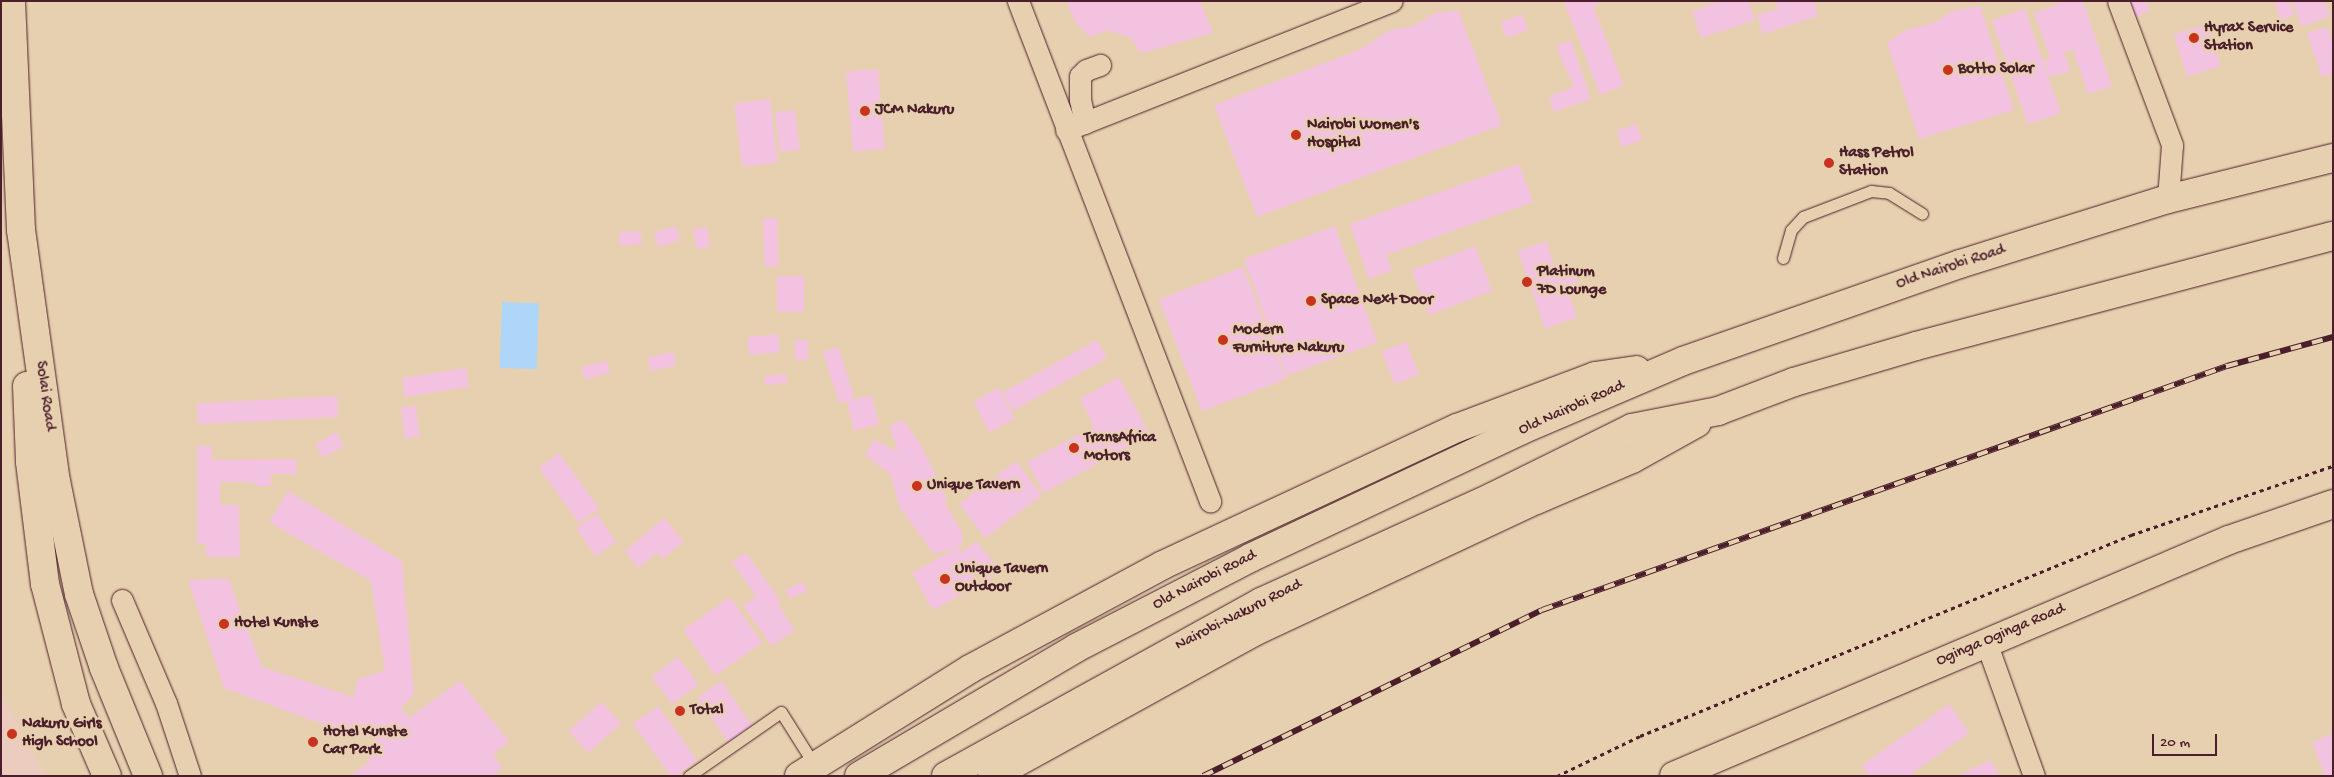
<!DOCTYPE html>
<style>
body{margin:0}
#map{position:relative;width:2334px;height:777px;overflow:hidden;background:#e7d0af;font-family:"Gochi Hand",sans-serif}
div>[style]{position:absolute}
.built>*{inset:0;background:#ebccbe}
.water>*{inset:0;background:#aed6f8;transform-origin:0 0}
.building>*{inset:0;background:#f4c2e1;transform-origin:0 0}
.path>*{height:3px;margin-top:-1.5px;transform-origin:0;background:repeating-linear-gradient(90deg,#4a1f2b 0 4px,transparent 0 8px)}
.roads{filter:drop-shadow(0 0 1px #4a1f2b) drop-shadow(0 0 1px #4a1f2b)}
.lane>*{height:11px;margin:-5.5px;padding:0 5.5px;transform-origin:5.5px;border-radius:5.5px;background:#e7d0af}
.street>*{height:21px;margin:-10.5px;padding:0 10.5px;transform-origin:10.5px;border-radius:10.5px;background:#e7d0af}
.secondary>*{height:28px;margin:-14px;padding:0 14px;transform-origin:14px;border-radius:14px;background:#e7d0af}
.highway>*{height:28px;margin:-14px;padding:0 14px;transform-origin:14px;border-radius:14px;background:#e7d0af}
.rail>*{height:5.5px;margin-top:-2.75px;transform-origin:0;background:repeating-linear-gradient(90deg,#e7d0af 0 11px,#4a1f2b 0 22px);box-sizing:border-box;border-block:1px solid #4a1f2b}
.dots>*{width:14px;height:14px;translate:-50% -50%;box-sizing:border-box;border:2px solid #e7d0af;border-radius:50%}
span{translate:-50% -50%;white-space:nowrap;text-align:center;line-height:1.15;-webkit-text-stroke:5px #e7d0af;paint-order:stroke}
.poi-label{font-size:16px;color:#4a1f2b;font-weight:700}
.left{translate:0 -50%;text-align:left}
.street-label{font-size:16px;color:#4a1f2b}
.frame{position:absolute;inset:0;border:2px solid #4a1f2b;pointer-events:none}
.scale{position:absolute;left:2152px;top:734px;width:65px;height:22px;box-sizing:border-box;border:2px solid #4a1f2b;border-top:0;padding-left:6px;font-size:15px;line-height:18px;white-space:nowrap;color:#4a1f2b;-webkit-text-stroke:4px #e7d0af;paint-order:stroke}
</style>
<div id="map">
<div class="built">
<div style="clip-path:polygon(1px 693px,46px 776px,1px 776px)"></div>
</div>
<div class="water">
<div style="left:502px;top:302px;width:37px;height:66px;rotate:2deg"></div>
</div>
<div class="building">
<div style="clip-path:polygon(1066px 1px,1200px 1px,1213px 33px,1141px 53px,1130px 37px,1107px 30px,1090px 37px,1076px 23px)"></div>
<div style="clip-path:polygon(1564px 1px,1605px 1px,1593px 6px,1624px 85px,1600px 95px)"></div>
<div style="clip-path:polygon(1720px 1px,1748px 1px,1755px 20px,1701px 38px,1692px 11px)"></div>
<div style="clip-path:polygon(1775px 1px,1814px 1px,1818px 16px,1763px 34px,1757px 15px,1778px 9px)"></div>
<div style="clip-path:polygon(2067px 1px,2083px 1px,2112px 86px,2088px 94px,2073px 49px,2064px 52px,2070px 71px,2050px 77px,2044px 60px,2050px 58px,2034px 13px)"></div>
<div style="clip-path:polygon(2129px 1px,2146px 1px,2150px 10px,2136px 17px)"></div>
<div style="clip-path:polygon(2274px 1px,2289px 1px,2294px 15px,2281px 20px)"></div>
<div style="clip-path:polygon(2292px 1px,2324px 1px,2330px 16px,2302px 27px)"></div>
<div style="clip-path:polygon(1980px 6px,2014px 110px,1919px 139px,1887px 43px,1906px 30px,1934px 23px,1953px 11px)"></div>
<div style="left:2025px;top:9px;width:110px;height:35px;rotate:71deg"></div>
<div style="clip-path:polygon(1458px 10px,1502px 125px,1257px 217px,1214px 105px,1361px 49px,1390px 30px,1413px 26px,1436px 13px)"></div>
<div style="left:1522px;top:14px;width:17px;height:23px;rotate:69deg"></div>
<div style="left:2207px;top:24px;width:44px;height:35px;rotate:72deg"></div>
<div style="clip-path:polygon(2327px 27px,2333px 44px,2333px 73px,2322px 77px,2307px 33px)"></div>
<div style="clip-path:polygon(1571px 40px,1591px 99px,1554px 112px,1549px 96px,1574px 87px,1556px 46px)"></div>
<div style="left:878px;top:69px;width:80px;height:32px;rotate:85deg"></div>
<div style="left:770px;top:99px;width:64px;height:36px;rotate:83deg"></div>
<div style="left:795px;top:110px;width:40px;height:20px;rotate:83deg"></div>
<div style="left:1636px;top:124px;width:17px;height:21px;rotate:69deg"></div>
<div style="clip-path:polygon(1519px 164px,1533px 202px,1386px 255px,1392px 270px,1369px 279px,1350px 224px)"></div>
<div style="left:777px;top:218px;width:48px;height:14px;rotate:88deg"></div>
<div style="left:676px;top:226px;width:15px;height:23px;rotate:74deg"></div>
<div style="left:1335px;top:226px;width:124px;height:97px;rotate:70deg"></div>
<div style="left:707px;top:227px;width:20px;height:14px;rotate:81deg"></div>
<div style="left:641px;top:231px;width:13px;height:22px;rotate:86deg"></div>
<div style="clip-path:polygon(1546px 241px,1559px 280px,1575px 274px,1581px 290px,1569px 294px,1577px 317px,1545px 329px,1518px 251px)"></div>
<div style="left:1475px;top:246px;width:48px;height:68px;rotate:69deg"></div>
<div style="left:1243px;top:267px;width:120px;height:90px;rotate:69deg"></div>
<div style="left:777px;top:276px;width:27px;height:36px"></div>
<div style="left:778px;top:334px;width:18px;height:31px;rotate:84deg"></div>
<div style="left:808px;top:340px;width:20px;height:13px;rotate:90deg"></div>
<div style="left:1097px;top:340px;width:21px;height:108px;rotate:61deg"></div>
<div style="left:1406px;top:342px;width:35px;height:26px;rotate:68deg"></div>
<div style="left:838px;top:347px;width:54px;height:16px;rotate:72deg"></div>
<div style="left:673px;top:352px;width:14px;height:26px;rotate:78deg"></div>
<div style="left:607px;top:361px;width:12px;height:26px;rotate:76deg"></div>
<div style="left:466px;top:368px;width:19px;height:65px;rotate:81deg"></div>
<div style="left:786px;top:374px;width:9px;height:22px;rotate:84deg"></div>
<div style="clip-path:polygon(1119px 377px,1150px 435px,1044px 493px,1027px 462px,1094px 426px,1080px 399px)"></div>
<div style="left:999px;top:388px;width:35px;height:29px;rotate:63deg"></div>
<div style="left:872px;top:395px;width:30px;height:26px;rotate:76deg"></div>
<div style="left:337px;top:396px;width:21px;height:140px;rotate:87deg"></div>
<div style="left:416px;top:406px;width:31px;height:15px;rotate:84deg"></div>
<div style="clip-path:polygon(903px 420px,921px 445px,946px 496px,946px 505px,962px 533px,962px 546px,934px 554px,899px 506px,891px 475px,865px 455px,874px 440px,898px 451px,889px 426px)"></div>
<div style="left:336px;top:432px;width:16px;height:24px;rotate:60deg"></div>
<div style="clip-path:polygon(197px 446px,212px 446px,212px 460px,296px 459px,297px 474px,271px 474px,271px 486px,255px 486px,255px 482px,220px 482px,220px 505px,239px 505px,240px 557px,206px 557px,206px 544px,197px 544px)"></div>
<div style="left:559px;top:453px;width:68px;height:25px;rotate:54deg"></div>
<div style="left:1016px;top:461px;width:43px;height:71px;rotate:53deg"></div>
<div style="clip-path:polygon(288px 491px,402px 561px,414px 694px,401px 708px,409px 718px,460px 681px,509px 741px,493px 754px,502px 768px,492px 776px,351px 776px,370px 761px,366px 754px,378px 745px,368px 732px,361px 738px,224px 688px,188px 580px,228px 578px,262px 667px,353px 697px,358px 679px,385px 671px,371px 581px,269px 522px)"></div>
<div style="left:597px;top:514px;width:34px;height:25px;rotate:56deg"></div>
<div style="clip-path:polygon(664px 518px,684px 542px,662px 559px,657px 553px,638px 568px,625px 551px)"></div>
<div style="clip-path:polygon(976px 541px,1000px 570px,984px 583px,965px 561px,979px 585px,933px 610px,912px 573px,958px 547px,961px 553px)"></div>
<div style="clip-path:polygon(746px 552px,781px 602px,778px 605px,795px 630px,772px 646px,743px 606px,756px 596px,732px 562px)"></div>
<div style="left:803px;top:582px;width:10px;height:19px;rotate:66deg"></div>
<div style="left:730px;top:597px;width:56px;height:57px;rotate:55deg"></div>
<div style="left:678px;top:657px;width:34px;height:33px;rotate:53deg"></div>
<div style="left:721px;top:681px;width:56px;height:29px;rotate:55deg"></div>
<div style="left:602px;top:702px;width:29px;height:44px;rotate:49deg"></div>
<div style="clip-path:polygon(1949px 704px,1969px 733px,1908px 776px,1869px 776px,1862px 765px)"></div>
<div style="clip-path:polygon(658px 706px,697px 760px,676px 776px,671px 776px,633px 724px)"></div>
<div style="clip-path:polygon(2333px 734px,2333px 776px,2325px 776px,2312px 742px)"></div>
<div style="clip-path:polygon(1991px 760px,1999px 776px,1963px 776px,1962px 774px)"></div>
</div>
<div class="path">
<div style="left:1557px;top:776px;width:92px;rotate:-25.7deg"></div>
<div style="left:1640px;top:736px;width:531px;rotate:-22.26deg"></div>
<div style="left:2131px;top:535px;width:213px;rotate:-18.9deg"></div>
</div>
<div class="roads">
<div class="lane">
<div style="left:1783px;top:258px;width:29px;rotate:-74deg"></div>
<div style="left:1791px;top:230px;width:18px;rotate:-47deg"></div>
<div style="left:1803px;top:217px;width:73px;rotate:-20.9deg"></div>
<div style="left:1871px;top:191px;width:18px;rotate:6deg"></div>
<div style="left:1889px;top:193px;width:39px;rotate:32deg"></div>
<div style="left:689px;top:776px;width:112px;rotate:-34.8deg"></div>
<div style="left:781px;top:712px;width:64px;rotate:57.8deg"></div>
</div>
<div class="street">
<div style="left:1018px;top:1px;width:536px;rotate:68.99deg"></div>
<div style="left:2118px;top:1px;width:154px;rotate:69.4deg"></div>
<div style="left:2172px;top:145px;width:54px;rotate:94.2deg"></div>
<div style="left:1085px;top:123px;width:24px;rotate:-102deg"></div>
<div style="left:1080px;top:100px;width:24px;rotate:-90deg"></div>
<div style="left:1080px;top:76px;width:8px;rotate:-45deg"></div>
<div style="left:1086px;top:70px;width:15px;rotate:-20deg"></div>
<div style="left:1066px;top:130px;width:350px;rotate:-21.6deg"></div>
<div style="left:122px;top:600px;width:112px;rotate:66.9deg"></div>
<div style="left:166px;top:703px;width:77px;rotate:71.8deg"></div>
<div style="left:1986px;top:642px;width:142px;rotate:70.3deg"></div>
</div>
<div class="secondary">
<div style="left:1674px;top:776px;width:603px;rotate:-23.04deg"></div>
<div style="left:2229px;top:540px;width:110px;rotate:-19.1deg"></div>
</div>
<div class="highway">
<div style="left:11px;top:1px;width:229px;rotate:87.5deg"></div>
<div style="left:21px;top:230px;width:253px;rotate:82.1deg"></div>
<div style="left:56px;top:481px;width:115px;rotate:78.5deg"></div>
<div style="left:79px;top:594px;width:78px;rotate:71.3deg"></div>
<div style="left:104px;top:668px;width:117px;rotate:67.8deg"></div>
<div style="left:27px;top:386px;width:76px;rotate:87.7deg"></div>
<div style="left:30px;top:462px;width:123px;rotate:83deg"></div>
<div style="left:45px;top:584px;width:124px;rotate:75.5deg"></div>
<div style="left:76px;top:704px;width:78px;rotate:66.7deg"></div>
<div style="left:799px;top:776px;width:202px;rotate:-32deg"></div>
<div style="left:970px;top:669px;width:219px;rotate:-28.3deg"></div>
<div style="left:1163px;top:565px;width:324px;rotate:-25deg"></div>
<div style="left:1457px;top:428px;width:147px;rotate:-20.6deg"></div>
<div style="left:1595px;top:376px;width:42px;rotate:-8.1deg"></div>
<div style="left:859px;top:776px;width:252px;rotate:-30.5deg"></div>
<div style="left:1076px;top:648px;width:196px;rotate:-27.3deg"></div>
<div style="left:1250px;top:558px;width:301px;rotate:-25.2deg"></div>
<div style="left:1522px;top:430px;width:175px;rotate:-23.2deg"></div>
<div style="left:1683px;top:361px;width:293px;rotate:-19.3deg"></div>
<div style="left:1960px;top:264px;width:218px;rotate:-17.4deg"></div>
<div style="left:2168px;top:199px;width:170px;rotate:-14deg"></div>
<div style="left:946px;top:776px;width:360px;rotate:-28.9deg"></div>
<div style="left:1261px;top:602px;width:254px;rotate:-24.4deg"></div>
<div style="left:1492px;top:497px;width:156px;rotate:-26.2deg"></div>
<div style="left:1632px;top:428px;width:88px;rotate:-11.2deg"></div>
<div style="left:1718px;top:411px;width:81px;rotate:-20.9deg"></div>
<div style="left:1794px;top:382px;width:127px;rotate:-16.4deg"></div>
<div style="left:1916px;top:346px;width:431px;rotate:-14.8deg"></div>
<div style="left:992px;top:776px;width:299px;rotate:-28.8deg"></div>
<div style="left:1254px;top:632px;width:311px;rotate:-25.1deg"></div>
<div style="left:1536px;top:500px;width:104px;rotate:-23.1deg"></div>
<div style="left:1632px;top:459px;width:74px;rotate:-29deg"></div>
</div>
</div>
<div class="rail">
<div style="left:1203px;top:776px;width:377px;rotate:-26.1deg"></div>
<div style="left:1542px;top:610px;width:727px;rotate:-19.61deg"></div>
<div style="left:2227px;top:366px;width:110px;rotate:-15.3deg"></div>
</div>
<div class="dots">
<div style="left:2194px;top:38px;background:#c8321e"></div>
<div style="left:1948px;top:70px;background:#c8321e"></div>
<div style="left:865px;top:111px;background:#c8321e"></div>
<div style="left:1296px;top:135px;background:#c8321e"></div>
<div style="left:1829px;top:163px;background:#c8321e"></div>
<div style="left:1527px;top:282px;background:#c8321e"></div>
<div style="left:1311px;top:301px;background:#c8321e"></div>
<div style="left:1223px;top:340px;background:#c8321e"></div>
<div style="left:1074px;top:448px;background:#c8321e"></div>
<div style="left:917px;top:486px;background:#c8321e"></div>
<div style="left:945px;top:579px;background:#c8321e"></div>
<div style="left:224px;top:624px;background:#c8321e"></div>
<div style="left:680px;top:711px;background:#c8321e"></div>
<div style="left:12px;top:734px;background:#c8321e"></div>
<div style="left:313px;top:742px;background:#c8321e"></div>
</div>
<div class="poi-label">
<span class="left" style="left:2204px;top:38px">Hyrax Service<br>Station</span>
<span class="left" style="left:1958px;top:70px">Botto Solar</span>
<span class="left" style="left:875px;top:111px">JCM Nakuru</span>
<span class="left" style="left:1307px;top:135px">Nairobi Women's<br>Hospital</span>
<span class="left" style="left:1839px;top:163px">Hass Petrol<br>Station</span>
<span class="left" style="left:1537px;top:282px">Platinum<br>7D Lounge</span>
<span class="left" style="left:1321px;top:301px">Space Next Door</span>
<span class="left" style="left:1233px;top:340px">Modern<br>Furniture Nakuru</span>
<span class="left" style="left:1084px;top:448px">TransAfrica<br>Motors</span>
<span class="left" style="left:927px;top:486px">Unique Tavern</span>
<span class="left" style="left:955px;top:579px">Unique Tavern<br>Outdoor</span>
<span class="left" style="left:234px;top:624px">Hotel Kunste</span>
<span class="left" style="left:690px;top:711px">Total</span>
<span class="left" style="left:22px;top:734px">Nakuru Girls<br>High School</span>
<span class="left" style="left:323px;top:742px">Hotel Kunste<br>Car Park</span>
</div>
<div class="street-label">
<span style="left:1951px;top:268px;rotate:-18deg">Old Nairobi Road</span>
<span style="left:44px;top:396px;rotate:82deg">Solai Road</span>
<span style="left:1572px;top:409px;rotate:-24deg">Old Nairobi Road</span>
<span style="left:1205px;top:581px;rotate:-27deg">Old Nairobi Road</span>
<span style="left:1239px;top:616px;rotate:-27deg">Nairobi-Nakuru Road</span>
<span style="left:2001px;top:636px;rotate:-23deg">Oginga Oginga Road</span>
</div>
<div class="frame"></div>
<div class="scale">20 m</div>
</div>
